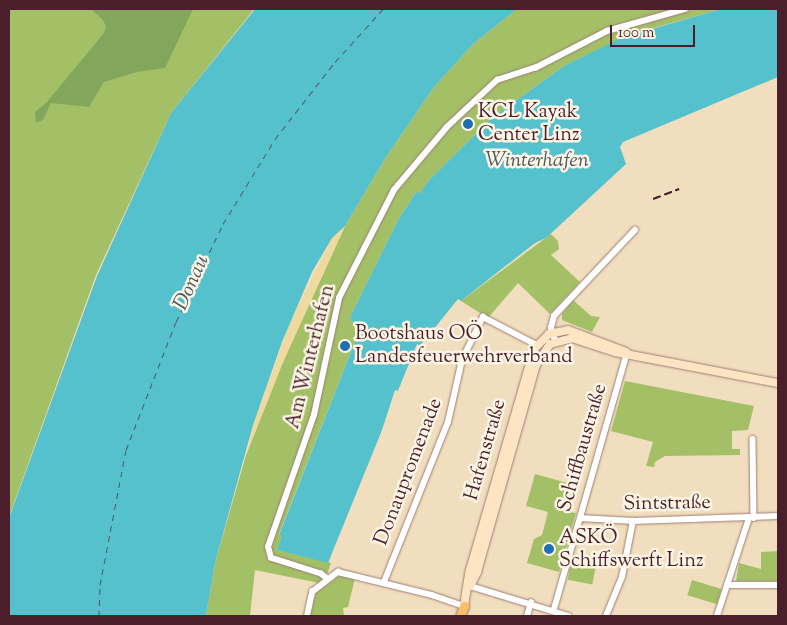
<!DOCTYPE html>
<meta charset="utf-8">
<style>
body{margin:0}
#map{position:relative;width:787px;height:625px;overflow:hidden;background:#f1debe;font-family:"Sorts Mill Goudy",serif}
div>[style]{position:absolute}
.green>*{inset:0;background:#a3c067;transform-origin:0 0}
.forest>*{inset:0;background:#82a65c}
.sand>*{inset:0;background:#eeda9e}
.water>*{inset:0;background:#55c1cd}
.pier>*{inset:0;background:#f1debe;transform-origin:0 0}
.ferry>*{height:1px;margin-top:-0.5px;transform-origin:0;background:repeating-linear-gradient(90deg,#4e5864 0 6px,transparent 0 11px)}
.roads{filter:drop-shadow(0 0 1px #9e7e74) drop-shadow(0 0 1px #9e7e74)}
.street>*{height:5.5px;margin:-2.75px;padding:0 2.75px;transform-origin:2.75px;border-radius:2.75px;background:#fff}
.secondary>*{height:8px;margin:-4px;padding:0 4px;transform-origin:4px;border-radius:4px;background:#fde5c4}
.primary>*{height:9px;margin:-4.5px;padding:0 4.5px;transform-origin:4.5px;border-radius:4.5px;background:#f9bf6c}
.rail>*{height:2px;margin-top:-1px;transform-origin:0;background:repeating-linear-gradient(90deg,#4a1f2b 0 8px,transparent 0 12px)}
.dots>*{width:14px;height:14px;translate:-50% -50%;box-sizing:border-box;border:2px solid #fcf5e5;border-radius:50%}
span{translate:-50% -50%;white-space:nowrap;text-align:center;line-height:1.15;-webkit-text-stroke:5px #fcf5e5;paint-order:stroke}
.poi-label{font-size:20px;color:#4a1f2b}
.left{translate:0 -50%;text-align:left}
.street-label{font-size:20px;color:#4a1f2b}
.water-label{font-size:21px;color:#4e5864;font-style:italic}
.frame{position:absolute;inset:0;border:10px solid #4a1f2b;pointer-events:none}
.scale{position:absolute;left:610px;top:25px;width:85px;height:22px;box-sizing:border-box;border:2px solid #4a1f2b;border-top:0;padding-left:6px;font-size:15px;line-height:18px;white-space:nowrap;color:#4a1f2b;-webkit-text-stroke:4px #fcf5e5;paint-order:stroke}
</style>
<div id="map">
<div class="green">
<div style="clip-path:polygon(9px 9px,254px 9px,171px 113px,96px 275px,9px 517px)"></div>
<div style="clip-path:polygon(517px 9px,721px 9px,629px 35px,564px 66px,493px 117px,428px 181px,420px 194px,416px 192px,397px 222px,350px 317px,358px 334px,279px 534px,283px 536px,277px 550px,331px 563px,328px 572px,319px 583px,255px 570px,250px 616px,206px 616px,215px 563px,246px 455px,283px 362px,345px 226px,386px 157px,434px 87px,473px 44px)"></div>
<div style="clip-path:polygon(551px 234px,558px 241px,559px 249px,551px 255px,580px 282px,550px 314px,518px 283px,488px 318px,461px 301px)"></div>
<div style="clip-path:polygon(573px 300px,591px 316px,600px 317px,592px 332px,562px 320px,562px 314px)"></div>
<div style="clip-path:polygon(625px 381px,754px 406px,748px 430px,732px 431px,732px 449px,740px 449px,740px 455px,665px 456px,655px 462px,654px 467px,646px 466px,653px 442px,611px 431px)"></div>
<div style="clip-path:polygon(535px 474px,571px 484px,564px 511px,576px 513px,559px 572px,527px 563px,534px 539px,542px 535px,548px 512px,526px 506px)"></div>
<div style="clip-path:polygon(778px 551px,778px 581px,736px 581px,739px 563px,761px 569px,761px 552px)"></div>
<div style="left:571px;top:563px;width:25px;height:17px;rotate:11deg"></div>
<div style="clip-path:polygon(339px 576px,355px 578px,348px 607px,343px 608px,344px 616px,309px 616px,316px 593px)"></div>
<div style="left:692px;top:580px;width:31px;height:16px;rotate:17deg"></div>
</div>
<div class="forest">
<div style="clip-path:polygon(91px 9px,193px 9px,165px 68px,137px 72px,104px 82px,89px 107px,51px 103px,43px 120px,36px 123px,35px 112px,47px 102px,104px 33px,106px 26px,103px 20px)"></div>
</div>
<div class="sand">
<div style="clip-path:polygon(345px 226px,283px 362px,246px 455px,253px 425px,291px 321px,332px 238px)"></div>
</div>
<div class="water">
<div style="clip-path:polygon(255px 9px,517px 9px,473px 44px,434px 87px,386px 157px,345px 226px,332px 238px,312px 272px,282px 342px,253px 425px,215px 563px,206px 616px,9px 616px,9px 518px,97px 276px,171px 113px)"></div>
<div style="clip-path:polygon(721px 9px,778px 9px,778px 77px,623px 142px,620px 147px,626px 164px,546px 238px,535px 243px,461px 301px,458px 299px,420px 346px,417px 344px,328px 563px,277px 550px,282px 536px,279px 535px,358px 334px,350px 317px,397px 222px,416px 192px,420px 193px,428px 181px,493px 117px,564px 66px,621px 38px)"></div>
</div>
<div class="pier">
<div style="left:395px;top:390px;width:3px;height:178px;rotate:18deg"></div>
</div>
<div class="ferry">
<div style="left:99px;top:616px;width:31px;rotate:-88deg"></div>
<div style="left:100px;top:585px;width:137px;rotate:-79.1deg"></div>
<div style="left:126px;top:450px;width:137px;rotate:-68.7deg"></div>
<div style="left:176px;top:322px;width:109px;rotate:-64.4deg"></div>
<div style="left:223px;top:224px;width:100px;rotate:-58.5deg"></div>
<div style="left:275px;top:139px;width:98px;rotate:-52.1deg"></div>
<div style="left:335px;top:62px;width:72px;rotate:-47.8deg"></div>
</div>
<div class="roads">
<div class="street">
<div style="left:555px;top:341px;width:14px;rotate:-107deg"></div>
<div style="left:551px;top:328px;width:12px;rotate:-76deg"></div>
<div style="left:554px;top:316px;width:118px;rotate:-46.7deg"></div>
<div style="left:753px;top:439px;width:79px;rotate:89.3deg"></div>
<div style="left:580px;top:518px;width:53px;rotate:3.2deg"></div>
<div style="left:633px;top:521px;width:145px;rotate:-2deg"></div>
<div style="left:327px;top:579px;width:8px;rotate:-140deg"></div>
<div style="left:321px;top:574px;width:52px;rotate:-162.3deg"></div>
<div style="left:271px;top:558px;width:11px;rotate:-105deg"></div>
<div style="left:268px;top:547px;width:140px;rotate:-70.8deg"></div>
<div style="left:314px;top:415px;width:120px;rotate:-77.9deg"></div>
<div style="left:339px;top:298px;width:121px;rotate:-63deg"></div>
<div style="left:394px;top:190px;width:82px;rotate:-49.9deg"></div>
<div style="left:447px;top:127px;width:69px;rotate:-43.2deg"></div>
<div style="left:497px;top:80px;width:40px;rotate:-18deg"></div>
<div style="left:535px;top:68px;width:81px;rotate:-27.2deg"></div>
<div style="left:607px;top:31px;width:81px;rotate:-15.8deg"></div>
<div style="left:384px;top:582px;width:172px;rotate:-68.2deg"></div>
<div style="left:448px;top:422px;width:64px;rotate:-77.3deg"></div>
<div style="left:462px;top:360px;width:48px;rotate:-64deg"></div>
<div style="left:483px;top:317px;width:61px;rotate:27.4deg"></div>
<div style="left:727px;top:585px;width:51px"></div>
<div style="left:470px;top:586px;width:103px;rotate:16.9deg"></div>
<div style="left:554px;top:609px;width:266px;rotate:-74.1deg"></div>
<div style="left:307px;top:616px;width:25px;rotate:-78deg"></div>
<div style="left:312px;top:592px;width:33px;rotate:-38deg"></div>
<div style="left:338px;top:572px;width:97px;rotate:13.7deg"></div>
<div style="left:432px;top:595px;width:34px;rotate:19deg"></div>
<div style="left:527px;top:616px;width:14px;rotate:-73deg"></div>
<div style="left:606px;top:616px;width:42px;rotate:-67.7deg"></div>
<div style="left:622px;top:577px;width:57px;rotate:-78.9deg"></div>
<div style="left:717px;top:616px;width:103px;rotate:-71.9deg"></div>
</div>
<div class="secondary">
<div style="left:470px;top:586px;width:16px;rotate:-63deg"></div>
<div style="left:477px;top:572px;width:215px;rotate:-74.1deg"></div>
<div style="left:536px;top:365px;width:25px;rotate:-56deg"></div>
<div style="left:550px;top:344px;width:23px;rotate:-15deg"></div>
<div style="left:572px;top:338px;width:45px;rotate:18deg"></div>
<div style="left:615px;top:352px;width:166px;rotate:10.8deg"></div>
<div style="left:464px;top:606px;width:36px;rotate:-81deg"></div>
<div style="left:470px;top:570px;width:230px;rotate:-73.8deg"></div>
<div style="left:534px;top:349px;width:21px;rotate:-45deg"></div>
<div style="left:549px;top:334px;width:19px;rotate:-12deg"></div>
<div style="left:568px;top:330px;width:62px;rotate:20.8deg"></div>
</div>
<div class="primary">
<div style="left:460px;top:616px;width:11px;rotate:-68deg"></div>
</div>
</div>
<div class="rail">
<div style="left:653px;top:199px;width:28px;rotate:-21deg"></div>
</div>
<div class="dots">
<div style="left:468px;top:124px;background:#1f6fb2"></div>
<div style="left:345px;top:346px;background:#1f6fb2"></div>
<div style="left:549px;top:549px;background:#1f6fb2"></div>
</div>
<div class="poi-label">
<span class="left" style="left:478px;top:124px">KCL Kayak<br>Center Linz</span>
<span class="left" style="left:355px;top:346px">Bootshaus OÖ<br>Landesfeuerwehrverband</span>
<span class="left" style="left:559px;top:550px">ASKÖ<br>Schiffswerft Linz</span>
</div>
<div class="street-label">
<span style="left:311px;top:357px;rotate:-76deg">Am Winterhafen</span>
<span style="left:583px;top:448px;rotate:-74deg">Schiffbaustraße</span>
<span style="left:486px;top:450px;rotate:-74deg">Hafenstraße</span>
<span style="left:409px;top:472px;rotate:-69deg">Donaupromenade</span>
<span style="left:667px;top:504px;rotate:-1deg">Sintstraße</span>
</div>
<div class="water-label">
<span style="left:537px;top:161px">Winterhafen</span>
<span style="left:192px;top:283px;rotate:-66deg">Donau</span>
</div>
<div class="frame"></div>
<div class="scale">100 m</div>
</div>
